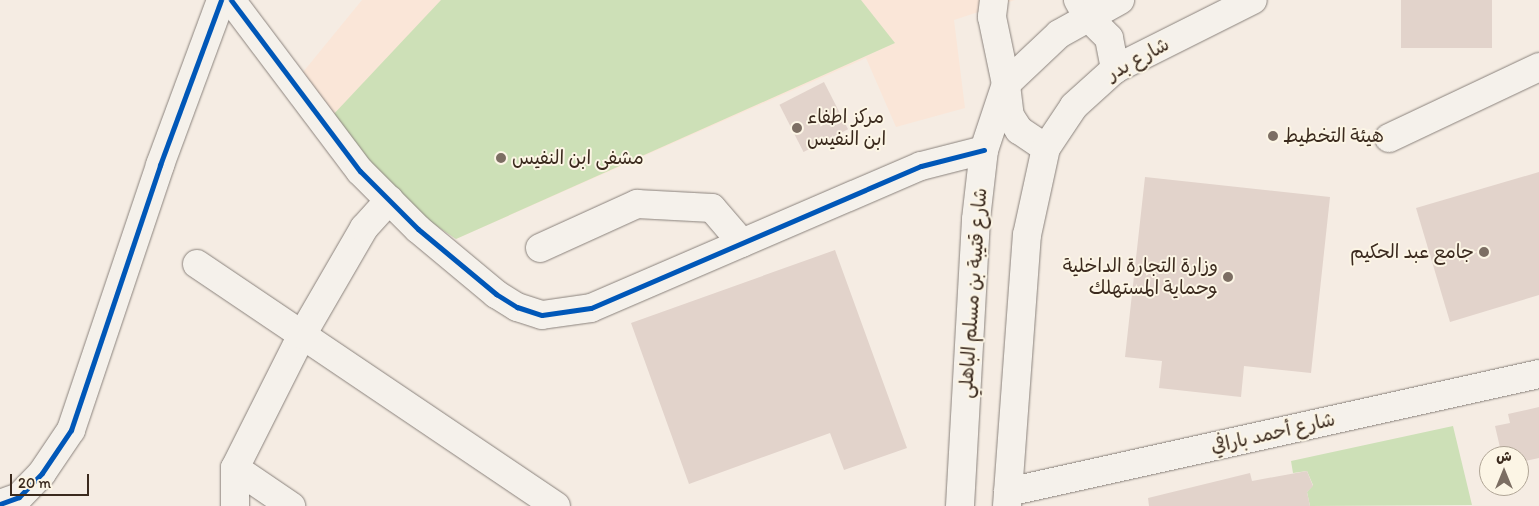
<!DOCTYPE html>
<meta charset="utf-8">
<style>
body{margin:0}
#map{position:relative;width:1539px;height:506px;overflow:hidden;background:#f5ece3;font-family:Itim,"Playpen Sans Arabic",sans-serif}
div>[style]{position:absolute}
.built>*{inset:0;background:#fae6d8}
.green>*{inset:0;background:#cde0b7}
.building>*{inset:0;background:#e2d3cb;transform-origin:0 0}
.roads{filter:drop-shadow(0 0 1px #8a827c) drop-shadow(0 0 1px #8a827c)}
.minor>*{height:28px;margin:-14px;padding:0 14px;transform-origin:14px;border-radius:14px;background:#f5f1eb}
.major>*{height:28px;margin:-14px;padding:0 14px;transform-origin:14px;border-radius:14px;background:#f5f1eb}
.cycleway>*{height:5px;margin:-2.5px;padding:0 2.5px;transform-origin:2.5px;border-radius:2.5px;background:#0057b8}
.dots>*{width:14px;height:14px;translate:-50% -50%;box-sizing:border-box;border:2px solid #fcf5e5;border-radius:50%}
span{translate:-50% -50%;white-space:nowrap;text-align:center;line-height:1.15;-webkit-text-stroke:4px #fcf5e5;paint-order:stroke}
.street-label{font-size:19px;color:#3b2a1e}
.poi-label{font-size:19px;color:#3b2a1e}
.left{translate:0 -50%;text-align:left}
.right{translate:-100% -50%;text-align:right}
.north{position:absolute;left:1479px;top:446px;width:50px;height:50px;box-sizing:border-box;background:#fcf5e5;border:1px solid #afa495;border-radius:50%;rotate:0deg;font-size:14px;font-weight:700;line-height:20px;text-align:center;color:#3b2a1e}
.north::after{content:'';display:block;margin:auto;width:18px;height:22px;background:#7c6e63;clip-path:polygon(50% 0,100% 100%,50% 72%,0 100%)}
.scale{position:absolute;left:10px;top:474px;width:79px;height:22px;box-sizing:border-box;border:2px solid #3b2a1e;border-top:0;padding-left:6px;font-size:15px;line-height:18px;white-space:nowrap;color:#3b2a1e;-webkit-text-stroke:4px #fcf5e5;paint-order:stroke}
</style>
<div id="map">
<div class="built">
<div style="clip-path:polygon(362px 0,1015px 0,954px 20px,965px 108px,896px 127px,866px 58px,456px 239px,398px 200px,299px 77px)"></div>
</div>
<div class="green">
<div style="clip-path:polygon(441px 0,861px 0,895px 43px,456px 239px,398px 200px,331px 117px)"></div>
<div style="clip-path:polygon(1453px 426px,1472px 505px,1310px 506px,1307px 492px,1313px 485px,1307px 471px,1293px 473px,1291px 461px)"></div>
</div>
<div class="building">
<div style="left:1401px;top:0;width:91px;height:48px"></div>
<div style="left:824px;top:82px;width:53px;height:50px;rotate:63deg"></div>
<div style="clip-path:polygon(1539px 172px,1539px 295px,1450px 322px,1416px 208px)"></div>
<div style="clip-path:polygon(1145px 177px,1330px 197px,1311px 373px,1244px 366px,1241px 397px,1159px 388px,1162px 361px,1125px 357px)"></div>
<div style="clip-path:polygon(835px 250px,907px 448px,844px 470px,830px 433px,689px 484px,631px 323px)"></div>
<div style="clip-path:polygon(1539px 407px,1539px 458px,1520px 462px,1519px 456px,1502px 456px,1495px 426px,1510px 423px,1508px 414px)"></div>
<div style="clip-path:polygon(1307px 471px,1313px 486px,1307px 492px,1310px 506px,1149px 506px,1148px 498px,1250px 473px,1252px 481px)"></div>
</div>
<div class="roads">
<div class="minor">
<div style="left:231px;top:0;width:214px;rotate:53deg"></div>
<div style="left:360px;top:171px;width:82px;rotate:45deg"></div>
<div style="left:418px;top:229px;width:102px;rotate:39.8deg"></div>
<div style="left:496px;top:294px;width:25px;rotate:32deg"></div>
<div style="left:517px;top:307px;width:26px;rotate:18deg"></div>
<div style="left:542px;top:315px;width:49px;rotate:-8.1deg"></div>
<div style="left:591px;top:308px;width:359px;rotate:-23.3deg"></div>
<div style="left:921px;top:166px;width:65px;rotate:-14.3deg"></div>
<div style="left:994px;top:0;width:17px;rotate:97deg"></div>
<div style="left:992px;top:17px;width:68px;rotate:78.2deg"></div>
<div style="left:1078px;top:0;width:18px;rotate:61deg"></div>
<div style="left:1389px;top:138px;width:166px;rotate:-25.3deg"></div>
<div style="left:540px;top:248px;width:107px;rotate:-24.4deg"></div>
<div style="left:637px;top:204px;width:75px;rotate:3.1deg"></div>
<div style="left:712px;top:208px;width:46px;rotate:49.4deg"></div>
<div style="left:197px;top:264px;width:433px;rotate:34deg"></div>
<div style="left:235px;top:468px;width:68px;rotate:34.2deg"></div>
<div style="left:1008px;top:492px;width:544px;rotate:-12.53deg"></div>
<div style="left:0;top:504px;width:20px;rotate:-20deg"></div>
<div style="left:19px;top:497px;width:33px;rotate:-46deg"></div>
<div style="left:42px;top:473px;width:52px;rotate:-56deg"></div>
<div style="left:71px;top:430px;width:280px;rotate:-71.4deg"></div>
<div style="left:160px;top:165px;width:176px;rotate:-69.7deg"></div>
<div style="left:235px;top:506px;width:38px;rotate:-90deg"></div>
<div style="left:235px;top:468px;width:149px;rotate:-63.3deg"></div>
<div style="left:302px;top:335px;width:124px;rotate:-59.9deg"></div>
<div style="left:364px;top:228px;width:38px;rotate:-48deg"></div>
</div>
<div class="major">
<div style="left:1087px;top:16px;width:31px;rotate:45deg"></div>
<div style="left:1109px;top:38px;width:32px;rotate:79deg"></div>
<div style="left:1006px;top:85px;width:31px;rotate:83deg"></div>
<div style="left:1010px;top:116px;width:17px;rotate:57deg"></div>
<div style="left:1019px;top:130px;width:32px;rotate:34deg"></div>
<div style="left:960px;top:506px;width:287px;rotate:-86.8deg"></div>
<div style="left:976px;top:219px;width:69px;rotate:-83.4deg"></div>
<div style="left:984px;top:150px;width:70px;rotate:-71.6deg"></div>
<div style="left:1006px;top:84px;width:73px;rotate:-43.3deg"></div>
<div style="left:1059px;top:34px;width:70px;rotate:-29.1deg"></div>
<div style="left:1007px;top:506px;width:272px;rotate:-85.8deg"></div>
<div style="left:1027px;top:235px;width:89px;rotate:-77.7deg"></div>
<div style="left:1046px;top:148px;width:50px;rotate:-56.3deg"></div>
<div style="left:1074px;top:106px;width:55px;rotate:-42.1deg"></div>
<div style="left:1115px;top:69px;width:154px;rotate:-26.6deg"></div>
</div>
</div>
<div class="cycleway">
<div style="left:231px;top:0;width:214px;rotate:53deg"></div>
<div style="left:360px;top:171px;width:82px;rotate:45deg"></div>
<div style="left:418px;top:229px;width:102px;rotate:39.8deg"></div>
<div style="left:496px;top:294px;width:25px;rotate:32deg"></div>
<div style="left:517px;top:307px;width:26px;rotate:18deg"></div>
<div style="left:542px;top:315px;width:49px;rotate:-8.1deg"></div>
<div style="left:591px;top:308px;width:359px;rotate:-23.3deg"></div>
<div style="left:921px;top:166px;width:65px;rotate:-14.3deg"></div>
<div style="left:0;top:504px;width:20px;rotate:-20deg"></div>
<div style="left:19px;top:497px;width:33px;rotate:-46deg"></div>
<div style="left:42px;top:473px;width:52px;rotate:-56deg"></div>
<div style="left:71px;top:430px;width:280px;rotate:-71.4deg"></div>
<div style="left:160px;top:165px;width:176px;rotate:-69.7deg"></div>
</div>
<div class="dots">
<div style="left:797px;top:128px;background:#7c6e63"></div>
<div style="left:1273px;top:136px;background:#7c6e63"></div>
<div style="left:501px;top:158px;background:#7c6e63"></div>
<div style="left:1484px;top:252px;background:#7c6e63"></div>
<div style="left:1228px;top:277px;background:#7c6e63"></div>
</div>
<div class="street-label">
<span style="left:1138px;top:59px;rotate:-29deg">شارع بدر</span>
<span style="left:973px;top:293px;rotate:-86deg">شارع قتيبة بن مسلم الباهلي</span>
<span style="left:1273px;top:433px;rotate:-13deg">شارع أحمد بارافي</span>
</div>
<div class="poi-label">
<span class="left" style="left:807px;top:128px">مركز اطفاء<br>ابن النفيس</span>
<span class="left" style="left:1283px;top:136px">هيئة التخطيط</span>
<span class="left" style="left:512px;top:158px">مشفى ابن النفيس</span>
<span class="right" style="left:1474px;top:252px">جامع عبد الحكيم</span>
<span class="right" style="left:1218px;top:277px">وزارة التجارة الداخلية<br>وحماية المستهلك</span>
</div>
<div class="north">ش</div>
<div class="scale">20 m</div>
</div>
